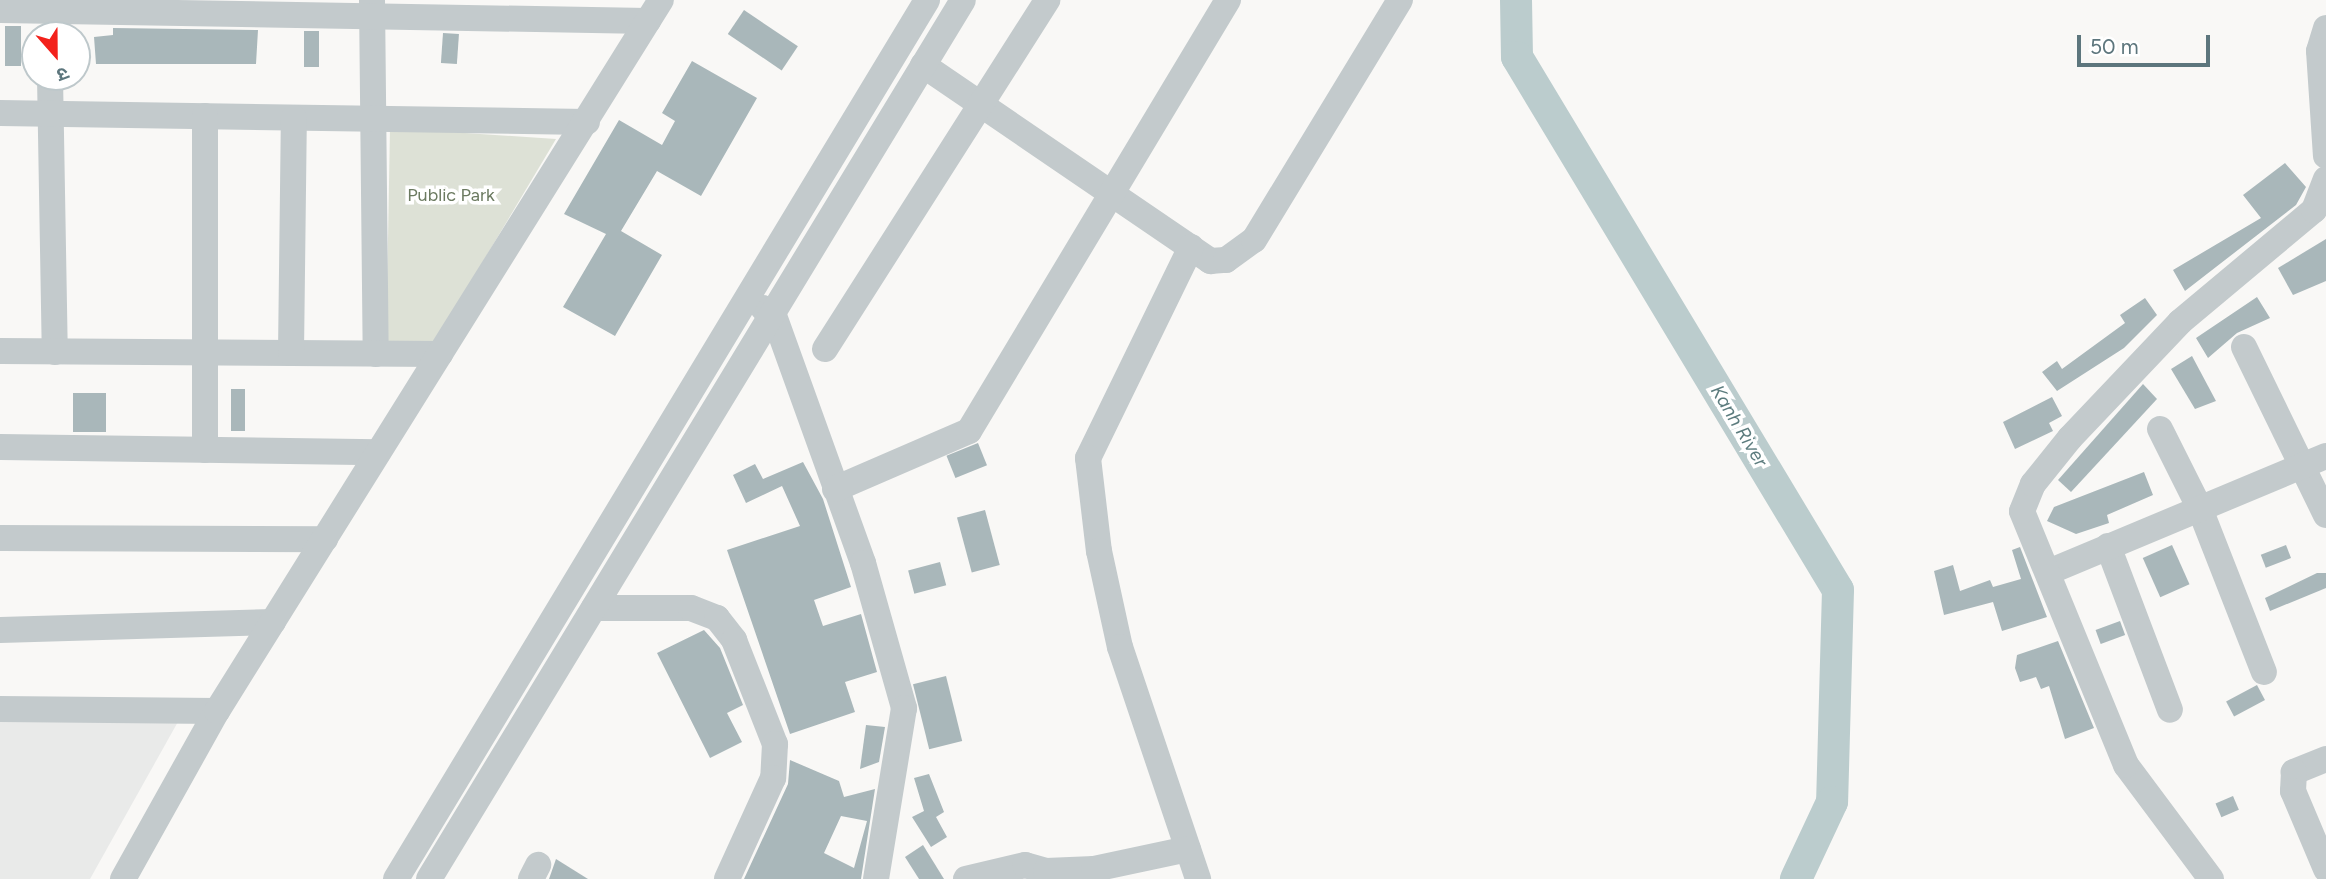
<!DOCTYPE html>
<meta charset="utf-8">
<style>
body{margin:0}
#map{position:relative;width:2326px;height:879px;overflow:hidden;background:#f9f8f6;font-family:Figtree,"Noto Sans Devanagari",sans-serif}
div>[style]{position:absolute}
.built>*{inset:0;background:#e9eae9}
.green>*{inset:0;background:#dde1d6}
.river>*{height:32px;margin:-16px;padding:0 16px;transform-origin:16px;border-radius:16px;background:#bbcccd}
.building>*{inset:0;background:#a9b7ba;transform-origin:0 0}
.minor>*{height:26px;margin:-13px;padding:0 13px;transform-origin:13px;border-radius:13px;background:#c3cacc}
span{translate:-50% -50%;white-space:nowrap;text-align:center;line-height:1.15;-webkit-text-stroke:7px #fff;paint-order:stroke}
.park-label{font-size:18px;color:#6b7a60}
.water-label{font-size:19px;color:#5c7c7e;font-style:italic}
.north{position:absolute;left:21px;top:21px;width:70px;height:70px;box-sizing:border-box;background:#fff;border:2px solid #bec8cb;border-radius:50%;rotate:159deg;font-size:19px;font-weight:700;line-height:28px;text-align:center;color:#5d767d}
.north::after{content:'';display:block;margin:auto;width:24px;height:32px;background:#f3211b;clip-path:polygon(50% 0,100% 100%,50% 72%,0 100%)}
.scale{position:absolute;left:2077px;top:35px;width:133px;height:32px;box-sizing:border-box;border:4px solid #5d767d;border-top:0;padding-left:9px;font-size:21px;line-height:24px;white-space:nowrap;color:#5d767d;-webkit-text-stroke:5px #fff;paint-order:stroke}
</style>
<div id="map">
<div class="built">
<div style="clip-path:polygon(184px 711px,90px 879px,0 879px,0 718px)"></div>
</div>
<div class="green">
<div style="clip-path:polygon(390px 128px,556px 139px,432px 347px,386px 351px)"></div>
</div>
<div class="river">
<div style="left:1516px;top:0;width:57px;rotate:89deg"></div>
<div style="left:1517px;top:57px;width:622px;rotate:58.94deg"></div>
<div style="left:1838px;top:590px;width:212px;rotate:91.6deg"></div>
<div style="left:1832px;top:802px;width:85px;rotate:115.1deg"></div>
</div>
<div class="building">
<div style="left:744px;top:10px;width:65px;height:29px;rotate:34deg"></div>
<div style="left:5px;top:26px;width:16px;height:40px"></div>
<div style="clip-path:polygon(113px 28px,258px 30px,256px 64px,96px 64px,94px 37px,113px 35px)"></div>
<div style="left:304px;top:31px;width:15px;height:36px"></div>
<div style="left:443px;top:33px;width:16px;height:30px;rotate:4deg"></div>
<div style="clip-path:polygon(692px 61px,757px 98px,701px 196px,657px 171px,621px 231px,662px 255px,615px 336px,563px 307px,606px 234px,564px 214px,619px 120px,662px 145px,675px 121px,662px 113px)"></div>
<div style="clip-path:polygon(2285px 163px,2306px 187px,2296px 205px,2185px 291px,2173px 270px,2261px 218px,2243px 195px)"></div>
<div style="clip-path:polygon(2326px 239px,2326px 281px,2293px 295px,2278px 268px)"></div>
<div style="clip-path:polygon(2257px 297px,2270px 318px,2237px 333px,2208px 358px,2196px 338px)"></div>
<div style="clip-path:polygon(2145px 298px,2157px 315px,2124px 348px,2057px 391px,2042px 372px,2057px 361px,2062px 369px,2125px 323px,2120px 315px)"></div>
<div style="clip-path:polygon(2192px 356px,2216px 401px,2195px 409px,2171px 369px)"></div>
<div style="clip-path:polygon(2143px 384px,2157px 399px,2071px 492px,2058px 480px)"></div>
<div style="left:231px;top:389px;width:14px;height:42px"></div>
<div style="left:106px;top:393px;width:39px;height:33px;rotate:90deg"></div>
<div style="clip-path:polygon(2052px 397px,2062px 416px,2049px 423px,2053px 431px,2015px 449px,2003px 422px)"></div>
<div style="left:978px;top:443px;width:24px;height:34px;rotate:68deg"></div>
<div style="clip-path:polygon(803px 462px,823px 499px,851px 587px,814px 600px,823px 626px,861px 614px,877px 672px,845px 682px,855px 712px,790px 734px,727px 550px,800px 526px,782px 486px,746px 503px,733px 475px,755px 464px,763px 479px)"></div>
<div style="clip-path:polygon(2144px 472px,2153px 495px,2107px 515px,2109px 523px,2076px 534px,2047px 521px,2054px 507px)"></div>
<div style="left:985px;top:510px;width:57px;height:29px;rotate:75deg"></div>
<div style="left:2172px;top:545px;width:43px;height:32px;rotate:66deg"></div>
<div style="left:2286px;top:545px;width:14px;height:27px;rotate:69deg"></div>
<div style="clip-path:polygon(2020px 547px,2047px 617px,2002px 631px,1993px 602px,1944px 615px,1934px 571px,1953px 565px,1960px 591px,1990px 580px,1993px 587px,2021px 579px,2012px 550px)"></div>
<div style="left:940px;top:562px;width:24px;height:33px;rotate:75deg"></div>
<div style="clip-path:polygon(2317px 573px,2326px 573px,2326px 588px,2270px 611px,2265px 598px)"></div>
<div style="left:2120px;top:621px;width:15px;height:26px;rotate:70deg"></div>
<div style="clip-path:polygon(704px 630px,720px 648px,743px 705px,727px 713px,742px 742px,710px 758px,657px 653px)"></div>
<div style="clip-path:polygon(2058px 641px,2094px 728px,2065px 739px,2049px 686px,2041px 689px,2036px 677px,2020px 682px,2015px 668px,2017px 655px)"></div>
<div style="left:946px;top:676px;width:67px;height:34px;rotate:76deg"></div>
<div style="left:2257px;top:685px;width:17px;height:35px;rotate:62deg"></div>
<div style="clip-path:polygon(866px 725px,885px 727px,879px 762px,860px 769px)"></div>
<div style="clip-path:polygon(evenodd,790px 760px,839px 781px,844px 797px,875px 789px,861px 879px,744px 879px,788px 784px,790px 760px,841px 816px,867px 821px,854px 868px,824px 853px,841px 816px)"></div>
<div style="clip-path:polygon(929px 774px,944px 812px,936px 817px,947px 837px,931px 847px,912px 817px,924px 811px,914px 778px)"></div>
<div style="left:2233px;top:796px;width:15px;height:19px;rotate:67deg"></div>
<div style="clip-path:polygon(923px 845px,944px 879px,919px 879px,905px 857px)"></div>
<div style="clip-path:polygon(556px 859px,588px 879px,549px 879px)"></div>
</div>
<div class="minor">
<div style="left:372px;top:0;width:354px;rotate:89.4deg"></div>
<div style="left:0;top:10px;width:648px;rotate:0.97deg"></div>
<div style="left:2326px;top:28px;width:24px;rotate:107deg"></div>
<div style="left:2319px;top:51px;width:105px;rotate:86.2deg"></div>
<div style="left:923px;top:65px;width:348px;rotate:34.3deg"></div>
<div style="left:1210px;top:261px;width:16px;rotate:-4deg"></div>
<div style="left:1226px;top:260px;width:34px;rotate:-36deg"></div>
<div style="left:1254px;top:240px;width:281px;rotate:-58.7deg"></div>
<div style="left:50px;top:77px;width:275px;rotate:89deg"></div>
<div style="left:0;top:113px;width:587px;rotate:0.88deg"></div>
<div style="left:1191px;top:247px;width:235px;rotate:116deg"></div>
<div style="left:1088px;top:458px;width:94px;rotate:83.3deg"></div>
<div style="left:1099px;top:551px;width:98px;rotate:77.7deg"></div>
<div style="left:1120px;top:647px;width:245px;rotate:71.4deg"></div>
<div style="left:763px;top:308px;width:11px;rotate:27deg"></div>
<div style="left:773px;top:313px;width:266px;rotate:70.2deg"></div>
<div style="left:863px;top:563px;width:151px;rotate:74.2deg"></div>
<div style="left:904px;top:708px;width:173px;rotate:99.3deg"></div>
<div style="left:2244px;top:347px;width:187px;rotate:64deg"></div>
<div style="left:825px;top:349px;width:414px;rotate:-57.5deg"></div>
<div style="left:0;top:351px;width:440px;rotate:0.4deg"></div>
<div style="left:291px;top:353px;width:235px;rotate:-89.3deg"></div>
<div style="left:2160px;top:429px;width:89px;rotate:63.4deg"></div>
<div style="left:2200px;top:509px;width:175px;rotate:68.6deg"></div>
<div style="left:0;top:447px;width:378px;rotate:0.8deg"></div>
<div style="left:205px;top:450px;width:334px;rotate:-90deg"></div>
<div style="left:835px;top:489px;width:146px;rotate:-23.4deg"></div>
<div style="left:969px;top:431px;width:503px;rotate:-59deg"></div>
<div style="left:0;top:538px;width:325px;rotate:0.2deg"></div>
<div style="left:2108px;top:546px;width:175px;rotate:69.3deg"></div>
<div style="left:2051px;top:571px;width:298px;rotate:-22.7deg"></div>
<div style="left:594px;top:608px;width:97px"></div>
<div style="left:691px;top:608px;width:28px;rotate:21deg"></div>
<div style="left:717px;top:618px;width:28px;rotate:52deg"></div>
<div style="left:734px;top:640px;width:112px;rotate:68.5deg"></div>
<div style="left:775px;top:744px;width:34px;rotate:93deg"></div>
<div style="left:773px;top:778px;width:111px;rotate:114.5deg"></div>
<div style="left:0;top:630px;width:273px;rotate:-1.7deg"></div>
<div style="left:0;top:709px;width:217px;rotate:0.5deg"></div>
<div style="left:2326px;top:759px;width:35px;rotate:158deg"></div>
<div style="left:2294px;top:772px;width:19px;rotate:93deg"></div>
<div style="left:2293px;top:791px;width:85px;rotate:67.1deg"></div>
<div style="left:123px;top:879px;width:193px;rotate:-60.8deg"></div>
<div style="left:217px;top:711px;width:838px;rotate:-58.02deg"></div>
<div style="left:396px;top:879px;width:1027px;rotate:-58.86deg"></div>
<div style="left:429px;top:879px;width:1028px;rotate:-58.72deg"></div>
<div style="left:531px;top:879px;width:16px;rotate:-63deg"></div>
<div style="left:966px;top:879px;width:61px;rotate:-13.3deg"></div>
<div style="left:1025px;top:865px;width:22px;rotate:16deg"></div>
<div style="left:1046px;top:871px;width:48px;rotate:-2.4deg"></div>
<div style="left:1094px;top:869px;width:96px;rotate:-12deg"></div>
<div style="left:2211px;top:879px;width:142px;rotate:-126.7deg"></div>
<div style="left:2126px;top:765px;width:274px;rotate:-112.3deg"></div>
<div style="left:2022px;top:511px;width:29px;rotate:-68deg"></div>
<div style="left:2033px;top:484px;width:59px;rotate:-51.2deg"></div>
<div style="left:2070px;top:438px;width:160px;rotate:-46.5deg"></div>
<div style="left:2180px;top:322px;width:175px;rotate:-39.9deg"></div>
<div style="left:2314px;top:210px;width:33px;rotate:-69deg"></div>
</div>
<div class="park-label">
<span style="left:451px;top:195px">Public Park</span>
</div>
<div class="water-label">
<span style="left:1739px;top:426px;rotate:59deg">Kanh River</span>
</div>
<div class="north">उ</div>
<div class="scale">50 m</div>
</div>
